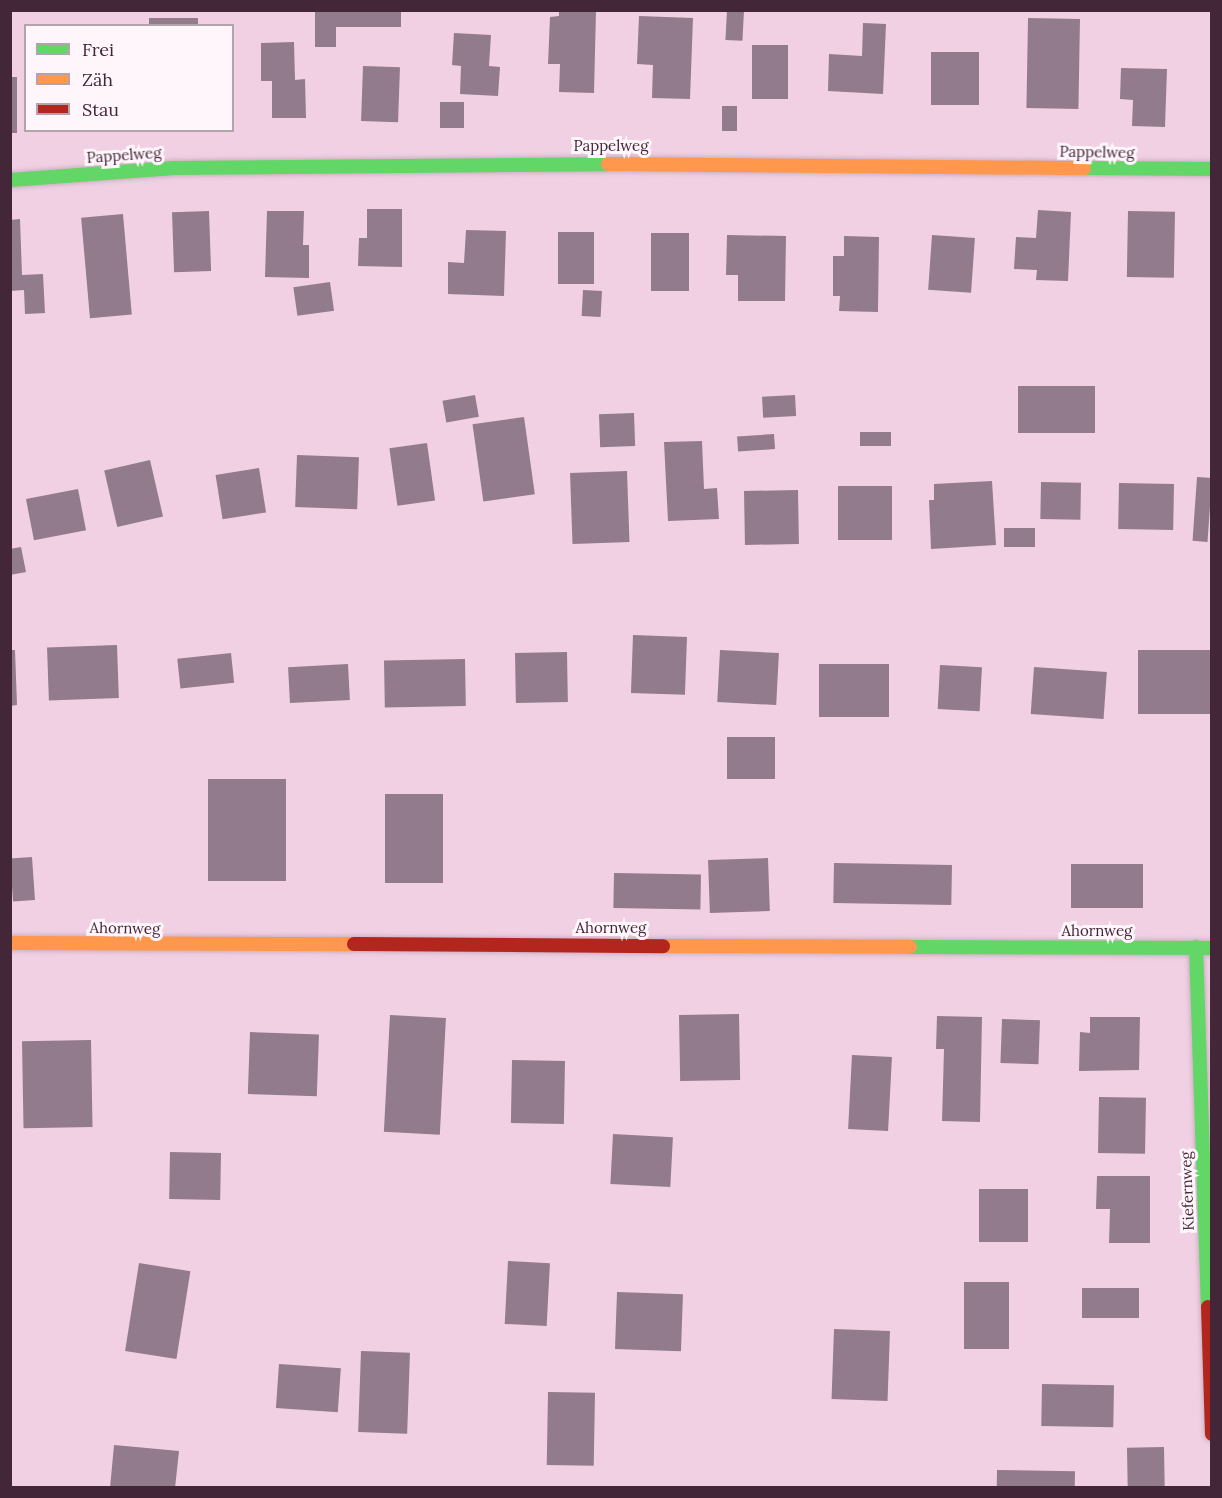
<!DOCTYPE html>
<meta charset="utf-8">
<style>
body{margin:0}
#map{position:relative;width:1222px;height:1498px;overflow:hidden;background:#f1d0e4;font-family:Lora,serif}
div>[style]{position:absolute}
.building>*{inset:0;background:#917b8c;transform-origin:0 0}
.roads{filter:drop-shadow(0 0 2px #ccb0c1) drop-shadow(0 0 2px #ccb0c1)}
.fast>*{height:14px;margin:-7px;padding:0 7px;transform-origin:7px;border-radius:7px;background:#63d668}
.slow>*{height:14px;margin:-7px;padding:0 7px;transform-origin:7px;border-radius:7px;background:#ff974d}
.jam>*{height:14px;margin:-7px;padding:0 7px;transform-origin:7px;border-radius:7px;background:#b3261e}
span{translate:-50% -50%;white-space:nowrap;text-align:center;line-height:1.15;-webkit-text-stroke:6px #fef6fa;paint-order:stroke}
.street-label{font-size:15px;color:#432638}
.frame{position:absolute;inset:0;border:12px solid #432638;pointer-events:none}
.legend{position:absolute;left:24px;top:24px;width:210px;height:108px;box-sizing:border-box;background:#fef6fa;border:2px solid #b3a3ac;margin:0;padding:8px 10px;list-style:none;font-size:18px;color:#432638}
.legend li{display:flex;align-items:center;gap:12px;height:30px}
.legend b{width:30px;border:2px solid #b3a3ac}
</style>
<div id="map">
<div class="building">
<div style="clip-path:polygon(315px 10px,401px 10px,401px 27px,336px 27px,336px 47px,315px 47px)"></div>
<div style="clip-path:polygon(559px 10px,596px 10px,594px 93px,559px 92px,560px 64px,548px 64px,550px 17px,559px 16px)"></div>
<div style="left:727px;top:10px;width:17px;height:30px;rotate:3deg"></div>
<div style="clip-path:polygon(639px 16px,693px 18px,690px 99px,652px 98px,653px 65px,637px 64px)"></div>
<div style="left:149px;top:18px;width:49px;height:8px"></div>
<div style="left:1028px;top:18px;width:52px;height:90px;rotate:1deg"></div>
<div style="clip-path:polygon(863px 23px,886px 24px,883px 94px,828px 91px,829px 54px,862px 56px)"></div>
<div style="clip-path:polygon(454px 33px,491px 35px,489px 66px,500px 67px,498px 96px,460px 94px,461px 66px,452px 65px)"></div>
<div style="clip-path:polygon(294px 42px,295px 80px,305px 79px,306px 118px,272px 118px,272px 81px,261px 81px,261px 43px)"></div>
<div style="left:752px;top:45px;width:36px;height:54px"></div>
<div style="left:931px;top:52px;width:48px;height:53px"></div>
<div style="left:363px;top:66px;width:37px;height:55px;rotate:2deg"></div>
<div style="clip-path:polygon(1121px 68px,1167px 69px,1165px 127px,1132px 126px,1133px 100px,1120px 99px)"></div>
<div style="left:10px;top:77px;width:7px;height:56px"></div>
<div style="left:440px;top:102px;width:24px;height:26px"></div>
<div style="left:722px;top:106px;width:15px;height:25px"></div>
<div style="clip-path:polygon(367px 209px,402px 209px,402px 267px,358px 266px,359px 238px,367px 238px)"></div>
<div style="clip-path:polygon(1038px 210px,1071px 212px,1068px 281px,1036px 280px,1037px 270px,1014px 269px,1016px 237px,1036px 238px)"></div>
<div style="left:209px;top:211px;width:60px;height:37px;rotate:88deg"></div>
<div style="clip-path:polygon(267px 211px,304px 211px,303px 245px,309px 245px,309px 278px,265px 277px)"></div>
<div style="left:1128px;top:211px;width:47px;height:66px;rotate:1deg"></div>
<div style="left:123px;top:214px;width:101px;height:42px;rotate:85deg"></div>
<div style="clip-path:polygon(20px 219px,22px 275px,43px 274px,45px 313px,25px 314px,24px 290px,10px 291px,10px 220px)"></div>
<div style="clip-path:polygon(466px 230px,506px 231px,504px 296px,448px 294px,448px 262px,464px 263px)"></div>
<div style="left:558px;top:232px;width:36px;height:52px"></div>
<div style="left:651px;top:233px;width:38px;height:58px"></div>
<div style="clip-path:polygon(727px 235px,786px 236px,785px 301px,738px 301px,738px 275px,726px 275px)"></div>
<div style="left:932px;top:235px;width:43px;height:55px;rotate:4deg"></div>
<div style="clip-path:polygon(844px 236px,879px 237px,878px 312px,839px 311px,840px 296px,833px 296px,833px 256px,844px 256px)"></div>
<div style="left:330px;top:282px;width:29px;height:37px;rotate:82deg"></div>
<div style="left:583px;top:290px;width:19px;height:26px;rotate:3deg"></div>
<div style="left:1095px;top:386px;width:47px;height:77px;rotate:90deg"></div>
<div style="left:475px;top:395px;width:22px;height:33px;rotate:80deg"></div>
<div style="left:795px;top:395px;width:21px;height:33px;rotate:87deg"></div>
<div style="left:634px;top:413px;width:33px;height:35px;rotate:88deg"></div>
<div style="left:524px;top:417px;width:78px;height:52px;rotate:82deg"></div>
<div style="left:891px;top:432px;width:14px;height:31px;rotate:90deg"></div>
<div style="left:774px;top:434px;width:15px;height:37px;rotate:86deg"></div>
<div style="clip-path:polygon(702px 441px,704px 489px,717px 488px,719px 519px,668px 521px,664px 442px)"></div>
<div style="left:427px;top:443px;width:58px;height:38px;rotate:82deg"></div>
<div style="left:297px;top:455px;width:62px;height:52px;rotate:2deg"></div>
<div style="left:150px;top:460px;width:58px;height:47px;rotate:77deg"></div>
<div style="left:259px;top:468px;width:45px;height:44px;rotate:81deg"></div>
<div style="left:627px;top:471px;width:71px;height:57px;rotate:88deg"></div>
<div style="left:1197px;top:477px;width:15px;height:64px;rotate:4deg"></div>
<div style="clip-path:polygon(992px 481px,996px 545px,931px 549px,929px 500px,934px 500px,934px 484px)"></div>
<div style="left:1041px;top:482px;width:40px;height:37px;rotate:1deg"></div>
<div style="left:1119px;top:483px;width:55px;height:46px;rotate:1deg"></div>
<div style="left:892px;top:486px;width:54px;height:54px;rotate:90deg"></div>
<div style="left:78px;top:489px;width:42px;height:53px;rotate:79deg"></div>
<div style="left:798px;top:490px;width:54px;height:54px;rotate:89deg"></div>
<div style="left:1004px;top:528px;width:31px;height:19px"></div>
<div style="clip-path:polygon(21px 547px,26px 572px,10px 575px,10px 549px)"></div>
<div style="left:633px;top:635px;width:54px;height:58px;rotate:2deg"></div>
<div style="left:117px;top:645px;width:53px;height:70px;rotate:88deg"></div>
<div style="clip-path:polygon(10px 650px,15px 650px,17px 705px,10px 706px)"></div>
<div style="left:720px;top:650px;width:59px;height:52px;rotate:3deg"></div>
<div style="left:1138px;top:650px;width:74px;height:64px"></div>
<div style="left:567px;top:652px;width:50px;height:52px;rotate:89deg"></div>
<div style="left:231px;top:653px;width:30px;height:54px;rotate:84deg"></div>
<div style="left:465px;top:659px;width:47px;height:81px;rotate:89deg"></div>
<div style="left:348px;top:664px;width:36px;height:60px;rotate:87deg"></div>
<div style="left:889px;top:664px;width:53px;height:70px;rotate:90deg"></div>
<div style="left:940px;top:665px;width:42px;height:44px;rotate:3deg"></div>
<div style="left:1034px;top:667px;width:73px;height:47px;rotate:4deg"></div>
<div style="left:727px;top:737px;width:48px;height:42px"></div>
<div style="left:208px;top:779px;width:78px;height:102px"></div>
<div style="left:443px;top:794px;width:89px;height:58px;rotate:90deg"></div>
<div style="left:32px;top:857px;width:43px;height:22px;rotate:86deg"></div>
<div style="left:768px;top:858px;width:53px;height:60px;rotate:88deg"></div>
<div style="left:834px;top:863px;width:118px;height:40px;rotate:1deg"></div>
<div style="left:1071px;top:864px;width:72px;height:44px"></div>
<div style="left:614px;top:873px;width:87px;height:35px;rotate:1deg"></div>
<div style="left:739px;top:1014px;width:66px;height:60px;rotate:89deg"></div>
<div style="left:390px;top:1015px;width:56px;height:117px;rotate:3deg"></div>
<div style="clip-path:polygon(937px 1016px,982px 1017px,980px 1122px,942px 1121px,944px 1049px,936px 1049px)"></div>
<div style="clip-path:polygon(1090px 1017px,1140px 1017px,1139px 1070px,1079px 1071px,1080px 1032px,1090px 1033px)"></div>
<div style="left:1002px;top:1019px;width:38px;height:44px;rotate:2deg"></div>
<div style="left:250px;top:1032px;width:69px;height:62px;rotate:2deg"></div>
<div style="left:91px;top:1040px;width:87px;height:69px;rotate:89deg"></div>
<div style="left:852px;top:1055px;width:40px;height:74px;rotate:3deg"></div>
<div style="left:512px;top:1060px;width:53px;height:63px;rotate:1deg"></div>
<div style="left:1099px;top:1097px;width:47px;height:56px;rotate:1deg"></div>
<div style="left:613px;top:1134px;width:60px;height:50px;rotate:3deg"></div>
<div style="left:170px;top:1152px;width:51px;height:47px;rotate:1deg"></div>
<div style="clip-path:polygon(1097px 1176px,1150px 1176px,1150px 1243px,1109px 1243px,1110px 1209px,1096px 1209px)"></div>
<div style="left:1028px;top:1189px;width:53px;height:49px;rotate:90deg"></div>
<div style="left:508px;top:1261px;width:42px;height:63px;rotate:3deg"></div>
<div style="left:139px;top:1263px;width:52px;height:89px;rotate:9deg"></div>
<div style="left:964px;top:1282px;width:45px;height:67px"></div>
<div style="left:1139px;top:1288px;width:30px;height:57px;rotate:90deg"></div>
<div style="left:617px;top:1292px;width:66px;height:57px;rotate:2deg"></div>
<div style="left:834px;top:1329px;width:56px;height:70px;rotate:2deg"></div>
<div style="left:361px;top:1351px;width:49px;height:81px;rotate:2deg"></div>
<div style="left:279px;top:1364px;width:62px;height:44px;rotate:4deg"></div>
<div style="left:1042px;top:1384px;width:72px;height:42px;rotate:1deg"></div>
<div style="left:548px;top:1392px;width:47px;height:73px;rotate:1deg"></div>
<div style="clip-path:polygon(114px 1445px,179px 1451px,175px 1488px,110px 1488px)"></div>
<div style="left:1164px;top:1447px;width:41px;height:37px;rotate:89deg"></div>
<div style="left:997px;top:1470px;width:78px;height:18px;rotate:1deg"></div>
</div>
<div class="roads">
<div class="fast">
<div style="left:1084px;top:168px;width:128px;rotate:0.4deg"></div>
<div style="left:10px;top:180px;width:165px;rotate:-4.2deg"></div>
<div style="left:175px;top:168px;width:433px;rotate:-0.5deg"></div>
<div style="left:910px;top:947px;width:302px;rotate:0.2deg"></div>
<div style="left:1196px;top:947px;width:360px;rotate:88.1deg"></div>
</div>
<div class="slow">
<div style="left:608px;top:164px;width:476px;rotate:0.5deg"></div>
<div style="left:10px;top:943px;width:344px;rotate:0.2deg"></div>
<div style="left:663px;top:946px;width:247px;rotate:0.2deg"></div>
</div>
<div class="jam">
<div style="left:354px;top:944px;width:309px;rotate:0.4deg"></div>
<div style="left:1208px;top:1307px;width:127px;rotate:88.2deg"></div>
</div>
</div>
<div class="street-label">
<span style="left:611px;top:146px">Pappelweg</span>
<span style="left:1097px;top:152px;rotate:1deg">Pappelweg</span>
<span style="left:124px;top:155px;rotate:-4deg">Pappelweg</span>
<span style="left:125px;top:928px;rotate:1deg">Ahornweg</span>
<span style="left:611px;top:928px">Ahornweg</span>
<span style="left:1097px;top:931px">Ahornweg</span>
<span style="left:1187px;top:1191px;rotate:-92deg">Kiefernweg</span>
</div>
<div class="frame"></div>
<ul class="legend">
<li><b style="height:8px;background:#63d668"></b>Frei</li>
<li><b style="height:8px;background:#ff974d"></b>Zäh</li>
<li><b style="height:8px;background:#b3261e"></b>Stau</li>
</ul>
</div>
